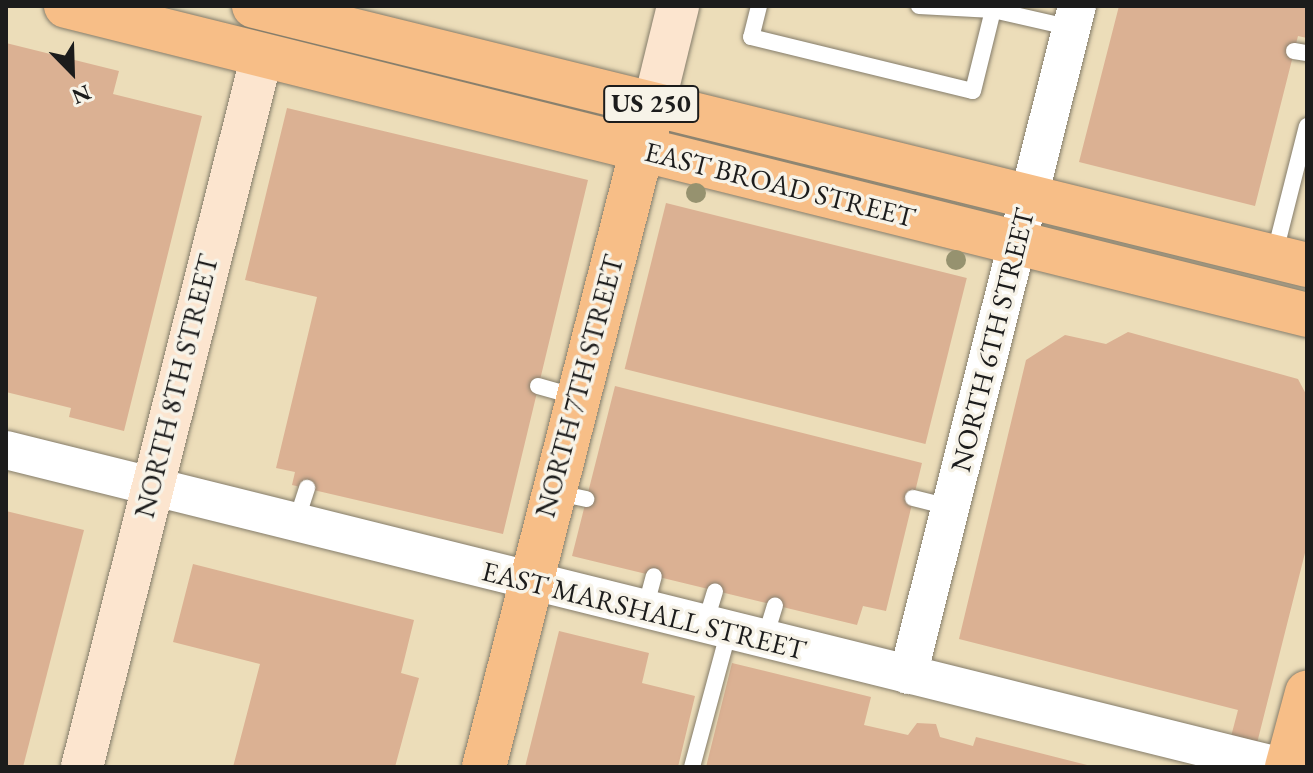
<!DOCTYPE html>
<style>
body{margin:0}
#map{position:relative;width:1313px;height:773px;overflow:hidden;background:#ecddb9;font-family:"EB Garamond",serif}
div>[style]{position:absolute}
.building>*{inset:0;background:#dbb193;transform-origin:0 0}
.roads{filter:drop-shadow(0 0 2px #847c6a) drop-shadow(0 0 2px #847c6a)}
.service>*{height:16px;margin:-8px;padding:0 8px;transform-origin:8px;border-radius:8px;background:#fff}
.tertiary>*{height:38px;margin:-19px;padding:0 19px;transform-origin:19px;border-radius:19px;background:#fff}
.secondary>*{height:42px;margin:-21px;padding:0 21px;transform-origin:21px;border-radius:21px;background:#fce5cf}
.primary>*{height:44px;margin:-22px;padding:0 22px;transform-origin:22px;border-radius:22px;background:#f7be87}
.trees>*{width:20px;height:20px;margin:-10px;border-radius:50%;background:#96926f}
span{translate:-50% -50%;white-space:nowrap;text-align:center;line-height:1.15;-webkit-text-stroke:7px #f7f3e8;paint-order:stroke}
.shield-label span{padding:2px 6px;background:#f7f3e8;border:2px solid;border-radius:6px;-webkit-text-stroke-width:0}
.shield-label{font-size:26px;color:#1c1c1c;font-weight:700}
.street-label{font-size:28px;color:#1c1c1c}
.frame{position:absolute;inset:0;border:8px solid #1c1c1c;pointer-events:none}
.north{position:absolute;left:32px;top:32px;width:80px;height:80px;-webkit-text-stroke:6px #f7f3e8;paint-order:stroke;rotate:157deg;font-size:22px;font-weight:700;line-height:32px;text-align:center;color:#1c1c1c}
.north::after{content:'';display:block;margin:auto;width:28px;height:36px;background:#1c1c1c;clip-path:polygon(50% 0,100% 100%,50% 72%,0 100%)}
</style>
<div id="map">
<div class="building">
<div style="clip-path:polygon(1119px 6px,1307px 6px,1307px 38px,1298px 36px,1255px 206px,1079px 162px)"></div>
<div style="clip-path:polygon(6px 43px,119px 71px,113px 94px,202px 116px,124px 431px,69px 417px,71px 408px,6px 392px)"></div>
<div style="clip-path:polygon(287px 108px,588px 180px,503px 534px,292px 485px,295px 472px,276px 468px,317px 297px,245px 280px)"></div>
<div style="left:666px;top:203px;width:310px;height:171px;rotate:14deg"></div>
<div style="clip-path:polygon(1128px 332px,1298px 379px,1307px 396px,1307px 545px,1251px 767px,1223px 767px,1238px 710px,959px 639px,1026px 360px,1065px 335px,1106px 344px)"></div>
<div style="clip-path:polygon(615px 386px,922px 463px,886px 611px,863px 606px,857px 625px,572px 556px)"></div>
<div style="clip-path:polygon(6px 511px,84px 530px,23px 767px,6px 767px)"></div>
<div style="clip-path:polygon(193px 564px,414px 620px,401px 673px,419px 678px,395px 767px,233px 767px,260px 664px,173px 642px)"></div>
<div style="clip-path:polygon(559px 631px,649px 653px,642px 683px,695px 696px,678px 767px,525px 767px)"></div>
<div style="clip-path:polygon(732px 663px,871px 697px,864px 725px,908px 735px,917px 723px,936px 724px,940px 737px,973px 746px,976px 737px,1095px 767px,706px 767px)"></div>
</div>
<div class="roads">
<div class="service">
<div style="left:759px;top:6px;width:32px;rotate:104deg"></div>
<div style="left:751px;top:37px;width:228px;rotate:13.7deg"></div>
<div style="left:973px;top:91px;width:83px;rotate:-76.1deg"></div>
<div style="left:993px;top:10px;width:81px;rotate:12.8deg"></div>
<div style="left:919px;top:6px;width:74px;rotate:3.1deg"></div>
<div style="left:1294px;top:51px;width:13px;rotate:9deg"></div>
<div style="left:1274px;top:256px;width:134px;rotate:-75.8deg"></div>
<div style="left:538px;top:386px;width:41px;rotate:15.8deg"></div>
<div style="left:558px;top:493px;width:29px;rotate:12deg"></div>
<div style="left:913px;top:498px;width:38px;rotate:14deg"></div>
<div style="left:296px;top:522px;width:36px;rotate:-72deg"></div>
<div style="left:645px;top:609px;width:34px;rotate:-75deg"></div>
<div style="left:705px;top:624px;width:34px;rotate:-73deg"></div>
<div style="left:765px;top:638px;width:34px;rotate:-73deg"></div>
<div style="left:692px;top:767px;width:142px;rotate:-74.9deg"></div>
</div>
<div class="tertiary">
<div style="left:6px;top:450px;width:1315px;rotate:13.95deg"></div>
<div style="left:908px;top:675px;width:690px;rotate:-75.82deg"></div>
</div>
<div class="secondary">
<div style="left:654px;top:104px;width:101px;rotate:-76.2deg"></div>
<div style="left:82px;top:767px;width:734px;rotate:-75.81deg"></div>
</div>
<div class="primary">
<div style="left:66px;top:6px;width:1279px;rotate:13.98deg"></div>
<div style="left:254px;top:6px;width:1084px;rotate:13.82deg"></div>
<div style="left:484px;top:767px;width:666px;rotate:-75.65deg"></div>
<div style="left:1287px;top:767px;width:77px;rotate:-74.9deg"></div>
</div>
</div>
<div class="trees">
<div style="left:696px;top:193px"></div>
<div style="left:956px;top:260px"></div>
</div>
<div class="shield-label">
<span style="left:651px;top:104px">US 250</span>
</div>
<div class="street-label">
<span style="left:780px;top:184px;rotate:14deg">EAST BROAD STREET</span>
<span style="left:992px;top:340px;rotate:-76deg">NORTH 6TH STREET</span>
<span style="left:176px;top:386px;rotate:-76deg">NORTH 8TH STREET</span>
<span style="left:579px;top:386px;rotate:-75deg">NORTH 7TH STREET</span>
<span style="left:644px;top:610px;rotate:14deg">EAST MARSHALL STREET</span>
</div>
<div class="frame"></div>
<div class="north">N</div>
</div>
